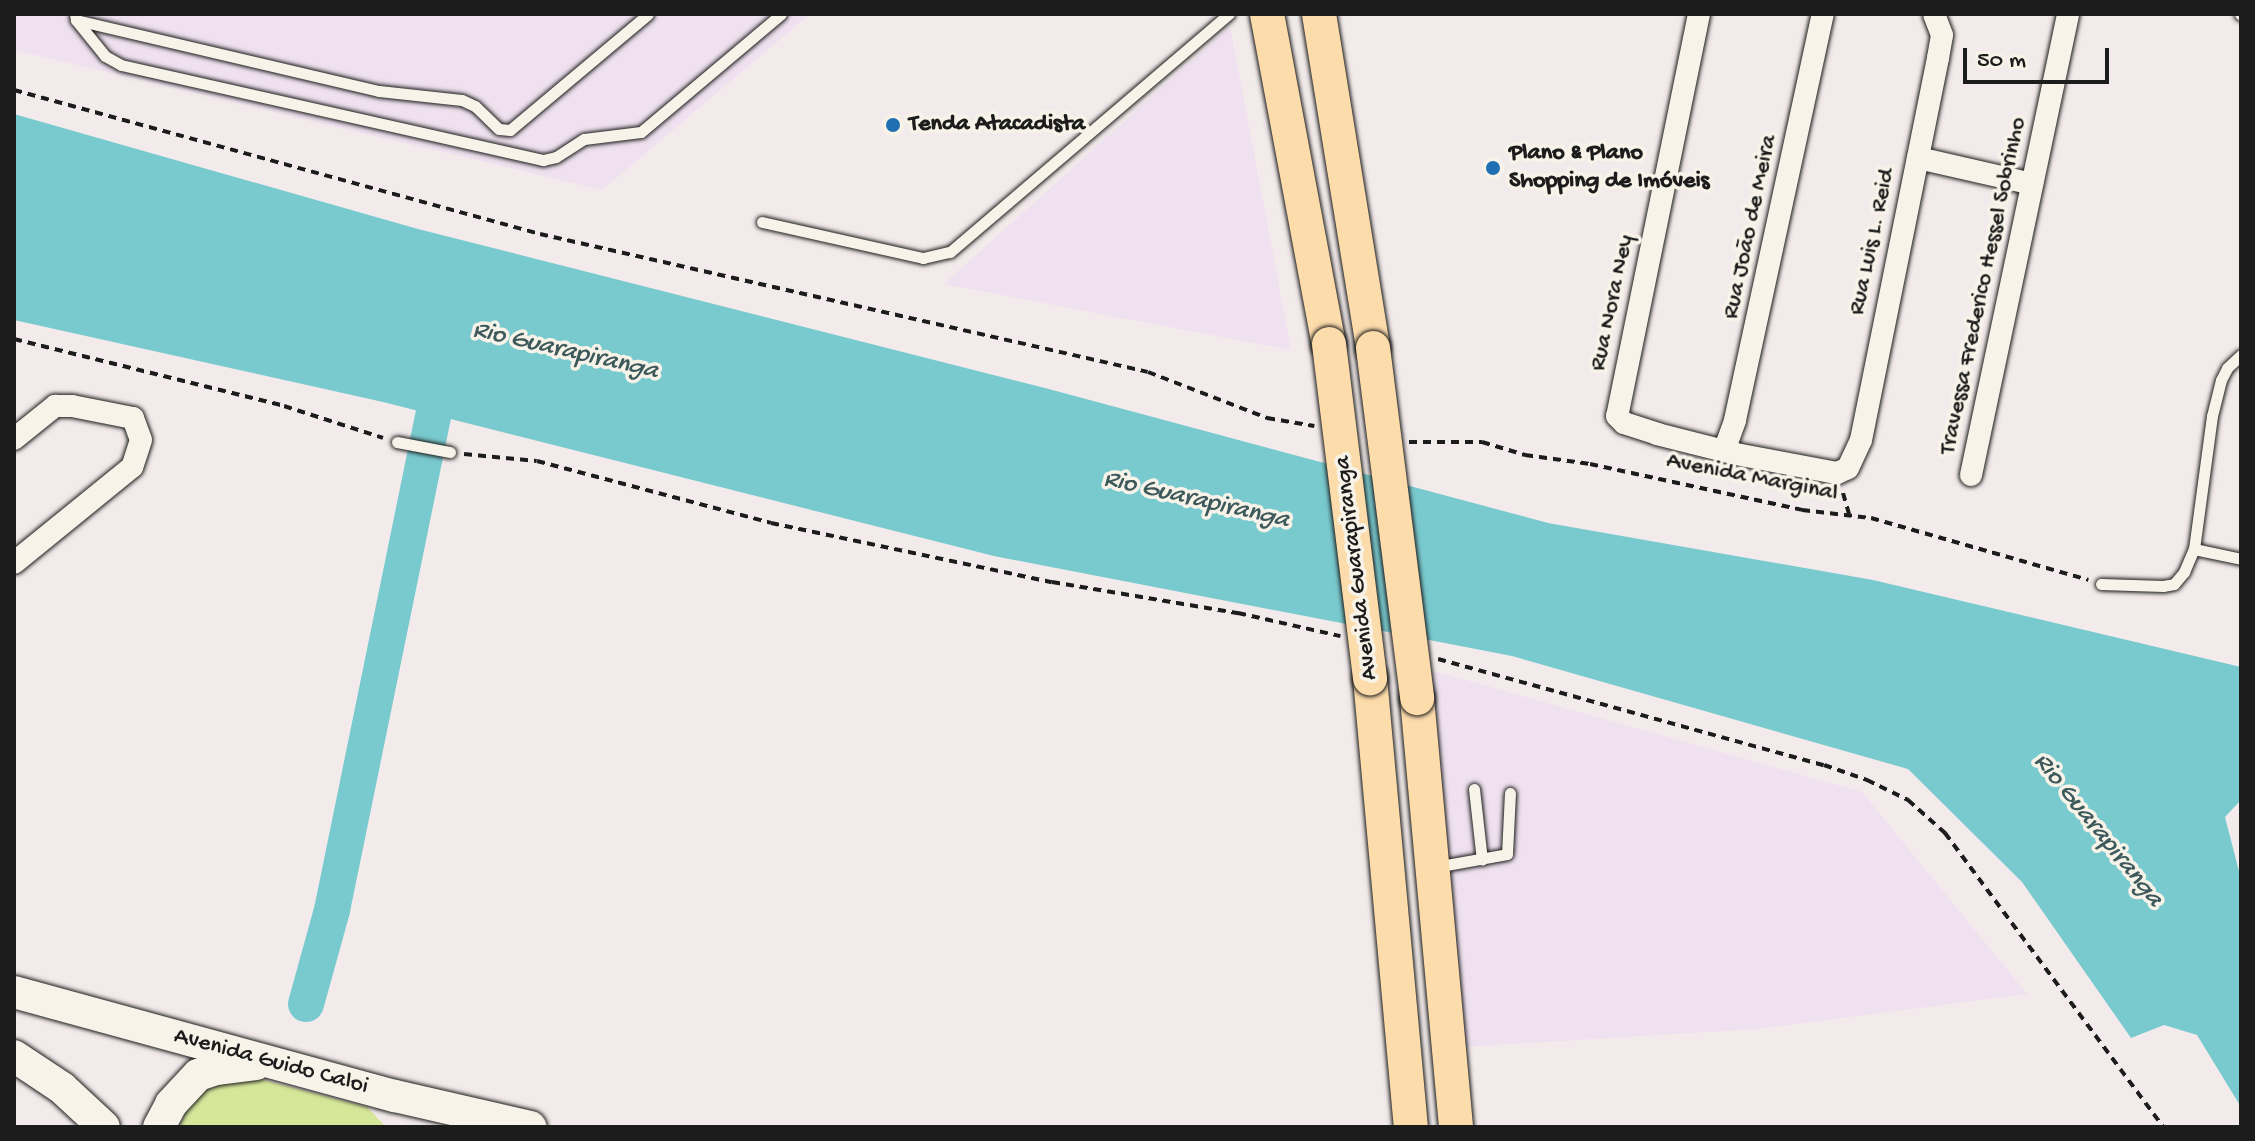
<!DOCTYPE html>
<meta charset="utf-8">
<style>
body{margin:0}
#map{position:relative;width:2255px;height:1141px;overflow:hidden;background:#f3ebeb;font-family:"Gochi Hand",sans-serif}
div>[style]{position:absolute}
.built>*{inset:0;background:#efe1ef}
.green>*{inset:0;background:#d7e79a}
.water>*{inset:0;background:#79cacf}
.river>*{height:36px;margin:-18px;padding:0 18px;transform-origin:18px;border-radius:18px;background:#79cacf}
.path>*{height:4px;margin-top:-2px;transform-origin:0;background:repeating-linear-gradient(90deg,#1c1c1c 0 8px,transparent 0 14px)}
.roads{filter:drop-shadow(0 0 2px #1c1c1c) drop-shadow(0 0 2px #1c1c1c)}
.service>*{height:11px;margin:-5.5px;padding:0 5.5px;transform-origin:5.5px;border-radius:5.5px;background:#f7f3e8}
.minor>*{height:22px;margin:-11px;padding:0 11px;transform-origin:11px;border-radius:11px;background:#f7f3e8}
.secondary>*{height:32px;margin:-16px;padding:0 16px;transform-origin:16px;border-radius:16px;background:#f7f3e8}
.primary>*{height:34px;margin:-17px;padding:0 17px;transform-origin:17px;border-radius:17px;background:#fddcac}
.bridges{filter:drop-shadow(0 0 2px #1c1c1c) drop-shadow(0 0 2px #1c1c1c)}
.primary-bridge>*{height:34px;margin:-17px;padding:0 17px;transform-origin:17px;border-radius:17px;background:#fddcac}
.dots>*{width:22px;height:22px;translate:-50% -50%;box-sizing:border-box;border:4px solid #f7f3e8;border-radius:50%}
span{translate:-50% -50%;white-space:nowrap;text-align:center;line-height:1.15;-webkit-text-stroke:7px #f7f3e8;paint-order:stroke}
.poi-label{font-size:24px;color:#1c1c1c;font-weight:700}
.left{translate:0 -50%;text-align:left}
.street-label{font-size:24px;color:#1c1c1c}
.water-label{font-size:26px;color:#3d595b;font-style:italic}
.frame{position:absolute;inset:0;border:16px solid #1c1c1c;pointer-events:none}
.scale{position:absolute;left:1963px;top:48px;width:146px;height:36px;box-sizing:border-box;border:4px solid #1c1c1c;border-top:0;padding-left:10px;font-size:24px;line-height:28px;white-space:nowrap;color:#1c1c1c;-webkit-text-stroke:6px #f7f3e8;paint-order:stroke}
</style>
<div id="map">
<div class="built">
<div style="clip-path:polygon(14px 14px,810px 14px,602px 190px,14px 50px)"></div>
<div style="clip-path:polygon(1230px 26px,1291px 350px,944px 284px)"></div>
<div style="clip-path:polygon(1434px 671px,1862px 792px,2027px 994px,1756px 1029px,1462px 1047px,1426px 687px)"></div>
</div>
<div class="green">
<div style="clip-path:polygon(248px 1076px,367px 1107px,386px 1127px,180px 1127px,185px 1111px,198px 1095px,215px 1083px)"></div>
</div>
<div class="water">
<div style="clip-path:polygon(14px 114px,418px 229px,1045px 388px,1548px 523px,1873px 580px,2241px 667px,2241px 800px,2225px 817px,2241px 879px,2241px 1107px,2197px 1035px,2164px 1025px,2131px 1038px,2022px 882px,1908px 769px,1512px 656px,994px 556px,383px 402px,14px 320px)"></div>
</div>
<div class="river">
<div style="left:306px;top:1004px;width:98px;rotate:-74.5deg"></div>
<div style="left:332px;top:910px;width:553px;rotate:-78.43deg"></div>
</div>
<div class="path">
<div style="left:14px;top:90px;width:545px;rotate:15.31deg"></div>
<div style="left:540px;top:234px;width:623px;rotate:12.79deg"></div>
<div style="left:1148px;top:372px;width:128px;rotate:21.1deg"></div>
<div style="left:1267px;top:418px;width:48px;rotate:9.7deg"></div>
<div style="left:14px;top:339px;width:278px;rotate:13.9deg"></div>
<div style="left:284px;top:406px;width:104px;rotate:17.9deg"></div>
<div style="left:1409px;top:442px;width:73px"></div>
<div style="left:1482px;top:442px;width:45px;rotate:16.8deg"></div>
<div style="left:1525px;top:455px;width:66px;rotate:7.9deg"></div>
<div style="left:1590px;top:464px;width:217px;rotate:12.2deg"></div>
<div style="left:1802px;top:510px;width:69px;rotate:6.6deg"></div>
<div style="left:1871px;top:518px;width:226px;rotate:15.9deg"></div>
<div style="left:464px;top:454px;width:73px;rotate:5.5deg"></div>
<div style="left:537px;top:461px;width:242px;rotate:14.8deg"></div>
<div style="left:771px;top:523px;width:287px;rotate:11.9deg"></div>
<div style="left:1052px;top:582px;width:189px;rotate:9.5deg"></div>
<div style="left:1238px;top:613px;width:105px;rotate:12.7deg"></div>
<div style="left:1843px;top:493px;width:22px;rotate:74deg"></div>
<div style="left:1438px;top:659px;width:400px;rotate:15.4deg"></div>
<div style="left:1824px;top:765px;width:46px;rotate:19.2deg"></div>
<div style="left:1867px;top:780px;width:46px;rotate:26deg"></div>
<div style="left:1908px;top:800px;width:50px;rotate:41.7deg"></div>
<div style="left:1945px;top:833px;width:366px;rotate:53.4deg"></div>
</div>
<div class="roads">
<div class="service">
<div style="left:75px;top:14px;width:6px;rotate:81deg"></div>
<div style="left:76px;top:20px;width:46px;rotate:51.1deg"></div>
<div style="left:105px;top:56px;width:18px;rotate:29deg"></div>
<div style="left:121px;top:65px;width:433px;rotate:12.7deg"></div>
<div style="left:543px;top:160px;width:13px;rotate:-13deg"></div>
<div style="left:556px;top:157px;width:33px;rotate:-33deg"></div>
<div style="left:584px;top:139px;width:57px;rotate:-7deg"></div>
<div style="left:641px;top:132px;width:183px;rotate:-40.1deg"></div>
<div style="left:2240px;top:14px;width:1px;rotate:45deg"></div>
<div style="left:76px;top:20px;width:311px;rotate:13.2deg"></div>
<div style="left:379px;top:91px;width:83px;rotate:6.2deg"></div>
<div style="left:462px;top:100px;width:14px;rotate:25deg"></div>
<div style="left:475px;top:106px;width:33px;rotate:44deg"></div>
<div style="left:499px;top:129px;width:11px;rotate:5deg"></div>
<div style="left:510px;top:130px;width:180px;rotate:-40deg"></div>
<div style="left:762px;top:222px;width:165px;rotate:12.6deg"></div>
<div style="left:923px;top:258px;width:28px;rotate:-13deg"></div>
<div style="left:950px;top:252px;width:367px;rotate:-40.5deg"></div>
<div style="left:397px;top:442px;width:54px;rotate:10.7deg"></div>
<div style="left:2194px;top:549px;width:48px;rotate:12deg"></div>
<div style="left:2101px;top:584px;width:62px;rotate:1.8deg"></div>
<div style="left:2163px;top:586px;width:11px;rotate:-10deg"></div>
<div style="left:2174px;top:584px;width:16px;rotate:-50deg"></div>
<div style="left:2184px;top:572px;width:25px;rotate:-67deg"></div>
<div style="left:2194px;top:549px;width:134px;rotate:-82.3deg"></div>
<div style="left:2212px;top:416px;width:37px;rotate:-76deg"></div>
<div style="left:2221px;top:380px;width:13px;rotate:-63deg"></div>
<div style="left:2227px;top:368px;width:19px;rotate:-43deg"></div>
<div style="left:1474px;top:789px;width:71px;rotate:83.6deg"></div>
<div style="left:1435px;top:867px;width:73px;rotate:-10.2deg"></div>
<div style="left:1507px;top:854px;width:61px;rotate:-87.2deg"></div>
</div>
<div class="minor">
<div style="left:1699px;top:14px;width:410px;rotate:101.5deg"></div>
<div style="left:1617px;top:416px;width:10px;rotate:45deg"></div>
<div style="left:1624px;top:423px;width:35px;rotate:18deg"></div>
<div style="left:1657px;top:434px;width:81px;rotate:14.2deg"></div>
<div style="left:1736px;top:454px;width:103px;rotate:10.7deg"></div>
<div style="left:1837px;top:473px;width:12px;rotate:-24deg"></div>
<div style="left:1848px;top:468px;width:31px;rotate:-65deg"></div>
<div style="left:1861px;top:440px;width:390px;rotate:-78.6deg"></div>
<div style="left:1938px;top:58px;width:23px;rotate:-80deg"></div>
<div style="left:1942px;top:35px;width:22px;rotate:-111deg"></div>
<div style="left:1918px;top:158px;width:117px;rotate:12.8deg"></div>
<div style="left:14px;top:439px;width:53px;rotate:-38.8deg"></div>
<div style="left:55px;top:406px;width:17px"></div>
<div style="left:72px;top:406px;width:62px;rotate:11.1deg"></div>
<div style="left:133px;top:418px;width:23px;rotate:70deg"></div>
<div style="left:141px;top:440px;width:28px;rotate:108deg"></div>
<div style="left:132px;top:467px;width:152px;rotate:140.9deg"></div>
<div style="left:1724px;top:451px;width:33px;rotate:-70deg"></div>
<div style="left:1735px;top:420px;width:415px;rotate:-77.8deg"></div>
<div style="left:1971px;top:475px;width:471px;rotate:-78.1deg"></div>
</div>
<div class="secondary">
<div style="left:14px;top:992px;width:395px;rotate:15.3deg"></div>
<div style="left:395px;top:1096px;width:139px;rotate:12.9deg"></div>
<div style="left:14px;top:1056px;width:58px;rotate:33.7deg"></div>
<div style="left:62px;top:1088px;width:57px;rotate:42.9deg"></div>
<div style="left:159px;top:1127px;width:26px;rotate:-62deg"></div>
<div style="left:171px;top:1104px;width:40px;rotate:-47deg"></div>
<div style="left:198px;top:1075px;width:19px;rotate:-18deg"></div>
<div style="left:216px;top:1069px;width:40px;rotate:-7.1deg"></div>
</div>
<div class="primary">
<div style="left:1267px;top:14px;width:336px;rotate:79.4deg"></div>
<div style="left:1319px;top:14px;width:338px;rotate:80.8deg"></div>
<div style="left:1370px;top:678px;width:451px;rotate:84.8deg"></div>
<div style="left:1417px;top:698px;width:431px;rotate:84.8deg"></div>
</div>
</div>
<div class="bridges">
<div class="primary-bridge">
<div style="left:1329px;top:344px;width:337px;rotate:83deg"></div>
<div style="left:1373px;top:348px;width:353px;rotate:82.8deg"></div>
</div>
</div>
<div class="dots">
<div style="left:893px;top:125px;background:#1f6fb2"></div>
<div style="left:1493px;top:168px;background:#1f6fb2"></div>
</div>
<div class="poi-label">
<span class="left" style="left:909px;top:125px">Tenda Atacadista</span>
<span class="left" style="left:1509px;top:168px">Plano &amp; Plano<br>Shopping de Imóveis</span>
</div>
<div class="street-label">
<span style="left:1751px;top:227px;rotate:-78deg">Rua João de Meira</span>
<span style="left:1873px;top:242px;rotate:-78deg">Rua Luis L. Reid</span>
<span style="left:1984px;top:286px;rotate:-78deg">Travessa Frederico Hessel Sobrinho</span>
<span style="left:1613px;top:303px;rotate:-78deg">Rua Nora Ney</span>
<span style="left:1752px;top:478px;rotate:11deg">Avenida Marginal</span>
<span style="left:1357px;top:568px;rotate:-97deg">Avenida Guarapiranga</span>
<span style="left:271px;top:1062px;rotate:15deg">Avenida Guido Caloi</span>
</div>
<div class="water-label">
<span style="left:565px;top:352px;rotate:13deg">Rio Guarapiranga</span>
<span style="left:1196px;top:501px;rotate:13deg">Rio Guarapiranga</span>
<span style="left:2097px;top:831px;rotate:51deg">Rio Guarapiranga</span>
</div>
<div class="frame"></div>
<div class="scale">50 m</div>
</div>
